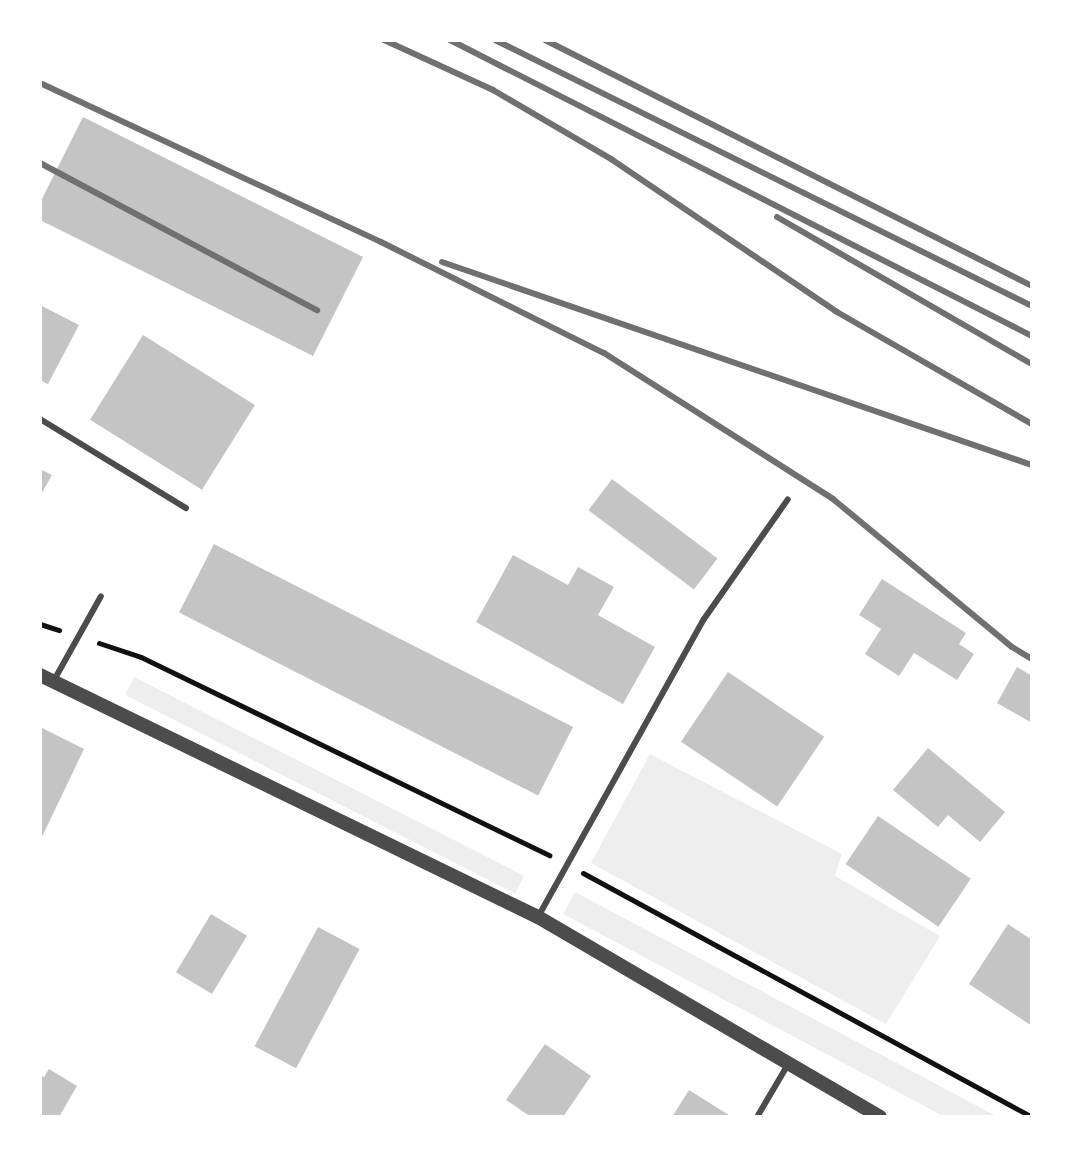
<!DOCTYPE html>
<style>
body{margin:0}
#map{position:relative;width:1072px;height:1157px;overflow:hidden;background:#fff;font-family:"Nunito Sans",sans-serif}
div>[style]{position:absolute}
.green>*{inset:0;background:#eee;transform-origin:0 0}
.building>*{inset:0;background:#c4c4c4;transform-origin:0 0}
.path>*{height:5px;margin:-2.5px;padding:0 2.5px;transform-origin:2.5px;border-radius:2.5px;background:#111}
.service>*{height:6px;margin:-3px;padding:0 3px;transform-origin:3px;border-radius:3px;background:#4c4c4c}
.tertiary>*{height:14px;margin:-7px;padding:0 7px;transform-origin:7px;border-radius:7px;background:#4c4c4c}
.rail>*{height:6px;margin:-3px;padding:0 3px;transform-origin:3px;border-radius:3px;background:#707070}
span{translate:-50% -50%;white-space:nowrap;text-align:center;line-height:1.15;-webkit-text-stroke:7px #fff;paint-order:stroke}
.frame{position:absolute;inset:0;border:42px solid #fff;pointer-events:none}
</style>
<div id="map">
<div class="green">
<div style="left:134px;top:677px;width:438px;height:20px;rotate:27deg"></div>
<div style="clip-path:polygon(650px 754px,842px 854px,835px 876px,940px 936px,886px 1024px,591px 863px)"></div>
<div style="left:575px;top:892px;width:475px;height:25px;rotate:28deg"></div>
</div>
<div class="building">
<div style="clip-path:polygon(83px 117px,363px 257px,313px 356px,40px 220px,40px 203px)"></div>
<div style="clip-path:polygon(40px 305px,79px 325px,48px 384px,40px 380px)"></div>
<div style="left:143px;top:335px;width:132px;height:100px;rotate:32deg"></div>
<div style="clip-path:polygon(40px 469px,52px 475px,40px 496px)"></div>
<div style="left:612px;top:479px;width:132px;height:39px;rotate:37deg"></div>
<div style="left:214px;top:544px;width:403px;height:77px;rotate:27deg"></div>
<div style="clip-path:polygon(513px 555px,568px 585px,578px 567px,614px 587px,598px 615px,655px 647px,623px 704px,476px 622px)"></div>
<div style="clip-path:polygon(882px 579px,966px 633px,959px 644px,974px 654px,957px 680px,914px 653px,899px 676px,865px 654px,881px 629px,859px 615px)"></div>
<div style="clip-path:polygon(1017px 667px,1032px 676px,1032px 723px,997px 703px)"></div>
<div style="left:728px;top:672px;width:116px;height:84px;rotate:34deg"></div>
<div style="clip-path:polygon(40px 727px,84px 749px,40px 841px)"></div>
<div style="clip-path:polygon(928px 748px,1005px 812px,980px 842px,948px 815px,938px 827px,893px 790px)"></div>
<div style="left:878px;top:816px;width:112px;height:58px;rotate:34deg"></div>
<div style="left:211px;top:914px;width:42px;height:68px;rotate:31deg"></div>
<div style="clip-path:polygon(1008px 924px,1032px 940px,1032px 1026px,969px 984px)"></div>
<div style="left:318px;top:927px;width:47px;height:135px;rotate:28deg"></div>
<div style="clip-path:polygon(545px 1044px,591px 1076px,563px 1117px,531px 1117px,506px 1100px)"></div>
<div style="clip-path:polygon(49px 1069px,77px 1086px,59px 1117px,40px 1117px,40px 1075px,44px 1077px)"></div>
<div style="clip-path:polygon(689px 1090px,732px 1117px,672px 1117px)"></div>
</div>
<div class="path">
<div style="left:40px;top:624px;width:20px;rotate:18deg"></div>
<div style="left:99px;top:643px;width:44px;rotate:18.4deg"></div>
<div style="left:141px;top:657px;width:454px;rotate:25.9deg"></div>
<div style="left:583px;top:873px;width:511px;rotate:28.52deg"></div>
</div>
<div class="service">
<div style="left:40px;top:419px;width:171px;rotate:31.4deg"></div>
<div style="left:53px;top:682px;width:98px;rotate:-60.8deg"></div>
<div style="left:538px;top:917px;width:341px;rotate:-60.9deg"></div>
<div style="left:704px;top:619px;width:146px;rotate:-55deg"></div>
<div style="left:757px;top:1117px;width:59px;rotate:-59.5deg"></div>
</div>
<div class="tertiary">
<div style="left:40px;top:675px;width:554px;rotate:25.92deg"></div>
<div style="left:538px;top:917px;width:396px;rotate:30.3deg"></div>
</div>
<div class="rail">
<div style="left:384px;top:40px;width:120px;rotate:24.6deg"></div>
<div style="left:493px;top:90px;width:137px;rotate:30.3deg"></div>
<div style="left:611px;top:159px;width:273px;rotate:34.1deg"></div>
<div style="left:837px;top:312px;width:225px;rotate:29.9deg"></div>
<div style="left:450px;top:40px;width:653px;rotate:26.96deg"></div>
<div style="left:495px;top:40px;width:599px;rotate:26.35deg"></div>
<div style="left:545px;top:40px;width:546px;rotate:26.8deg"></div>
<div style="left:40px;top:83px;width:376px;rotate:25deg"></div>
<div style="left:381px;top:242px;width:249px;rotate:26.5deg"></div>
<div style="left:604px;top:353px;width:272px;rotate:32.5deg"></div>
<div style="left:833px;top:499px;width:232px;rotate:39.6deg"></div>
<div style="left:1012px;top:647px;width:23px;rotate:31deg"></div>
<div style="left:40px;top:163px;width:314px;rotate:28deg"></div>
<div style="left:777px;top:217px;width:294px;rotate:30deg"></div>
<div style="left:442px;top:262px;width:624px;rotate:18.99deg"></div>
</div>
<div class="frame"></div>
</div>
